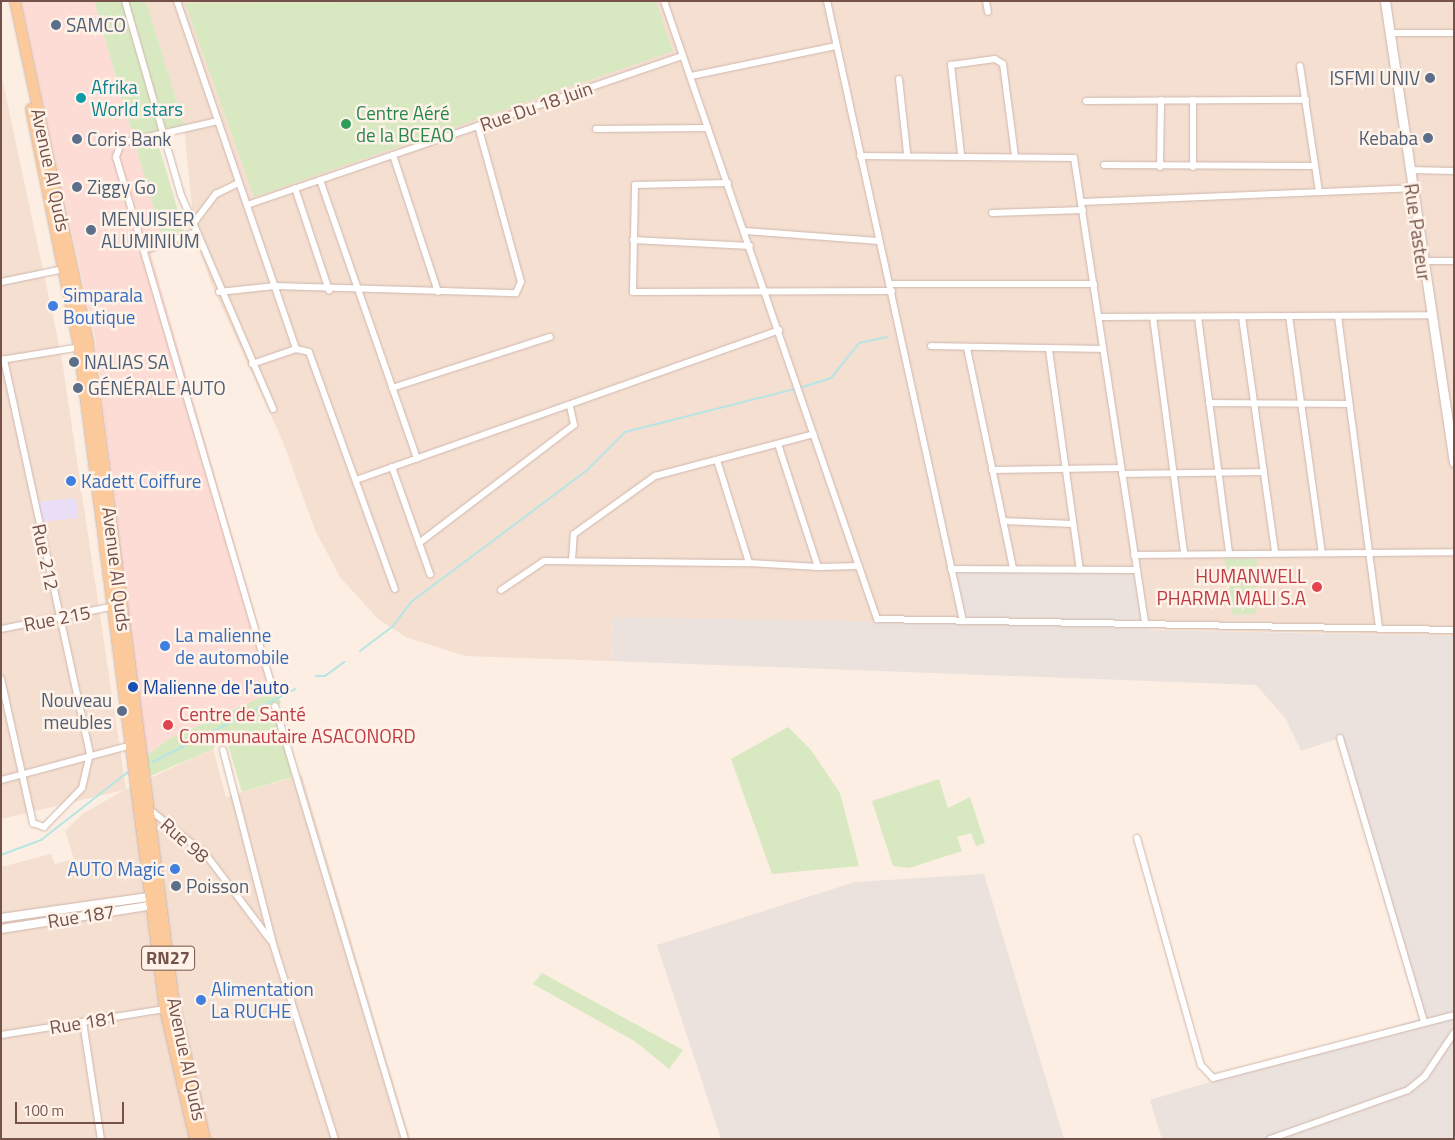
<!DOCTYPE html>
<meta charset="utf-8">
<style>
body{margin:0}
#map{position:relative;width:1455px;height:1140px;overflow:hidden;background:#fceee2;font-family:"Titillium Web",sans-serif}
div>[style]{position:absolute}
.residential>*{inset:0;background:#f4dfd1}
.commercial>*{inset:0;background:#fddcd6}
.industrial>*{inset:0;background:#ebe2dd}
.education>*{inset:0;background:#ebdff8;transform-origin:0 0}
.green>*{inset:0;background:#d8e9c1}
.stream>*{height:2px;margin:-1px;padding:0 1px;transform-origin:1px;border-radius:1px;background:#b7e5e5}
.roads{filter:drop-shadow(0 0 1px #cfb6ac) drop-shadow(0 0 1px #cfb6ac)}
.minor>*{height:6px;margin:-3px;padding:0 3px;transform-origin:3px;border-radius:3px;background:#fff}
.tertiary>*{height:8px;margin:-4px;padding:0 4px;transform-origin:4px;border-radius:4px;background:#fff}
.secondary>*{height:9px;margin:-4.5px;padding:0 4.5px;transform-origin:4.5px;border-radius:4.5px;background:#fff}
.primary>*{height:10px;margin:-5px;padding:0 5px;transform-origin:5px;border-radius:5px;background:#fbc99a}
.dots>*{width:14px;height:14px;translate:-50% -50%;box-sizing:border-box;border:2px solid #fff3e9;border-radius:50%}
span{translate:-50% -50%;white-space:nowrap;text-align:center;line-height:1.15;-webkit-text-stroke:5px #fff3e9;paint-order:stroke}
.shield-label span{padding:1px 4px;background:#fff3e9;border:1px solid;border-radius:4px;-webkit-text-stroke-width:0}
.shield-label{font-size:18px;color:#745249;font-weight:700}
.service-label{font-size:19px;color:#4e5e75}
.left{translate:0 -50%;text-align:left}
.right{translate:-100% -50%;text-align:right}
.culture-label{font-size:19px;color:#0d838f}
.street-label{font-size:19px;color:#745249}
.leisure-label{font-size:19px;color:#27864d}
.shop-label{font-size:19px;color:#366cbe}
.health-label{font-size:19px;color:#be3a42}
.transit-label{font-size:19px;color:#164399}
.frame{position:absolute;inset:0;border:2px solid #745249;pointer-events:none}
.scale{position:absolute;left:15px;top:1102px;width:109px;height:22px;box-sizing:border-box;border:2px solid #745249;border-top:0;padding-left:6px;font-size:15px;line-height:18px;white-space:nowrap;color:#745249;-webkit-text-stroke:4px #fff3e9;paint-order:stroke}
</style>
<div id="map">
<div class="residential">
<div style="clip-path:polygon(146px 1px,1454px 1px,1454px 636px,613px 617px,611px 661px,465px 656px,406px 637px,378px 619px,340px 577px,316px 532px,283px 442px,211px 283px,195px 238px,184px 125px)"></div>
<div style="clip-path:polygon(1px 73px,61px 354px,126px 789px,213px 749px,226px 797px,302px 775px,410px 1139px,1px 1139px,1px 867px,51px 854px,55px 864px,74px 859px,65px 831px,84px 813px,124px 790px,1px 819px)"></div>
</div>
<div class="commercial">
<div style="clip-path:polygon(21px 1px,94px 1px,165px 248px,151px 254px,277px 690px,167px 740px,145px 757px,95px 337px)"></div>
</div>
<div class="industrial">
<div style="clip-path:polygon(949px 568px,1139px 571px,1147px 630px,1454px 636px,1454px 1139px,1162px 1139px,1150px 1100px,1419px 1019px,1337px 739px,1301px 751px,1286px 719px,1256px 685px,611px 661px,613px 617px,963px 623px)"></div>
<div style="clip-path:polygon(984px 874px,1064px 1139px,721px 1139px,657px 945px,855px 882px)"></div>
</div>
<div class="education">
<div style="left:76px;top:498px;width:20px;height:37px;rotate:84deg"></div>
</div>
<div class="green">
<div style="clip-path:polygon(94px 1px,146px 1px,184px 125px,155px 133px,187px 241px,165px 248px)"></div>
<div style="clip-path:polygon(656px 1px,673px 51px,254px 197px,185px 3px)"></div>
<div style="clip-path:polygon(1224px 559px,1257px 559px,1256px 614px,1233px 615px)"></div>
<div style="clip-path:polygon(277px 690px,281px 703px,273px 708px,293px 777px,242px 792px,225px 734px,213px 749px,148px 777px,145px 757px,167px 740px)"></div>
<div style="clip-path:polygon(788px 727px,811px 750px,840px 793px,859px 866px,772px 874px,731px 759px)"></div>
<div style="clip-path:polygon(939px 779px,948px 808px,970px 797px,985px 843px,976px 846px,971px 833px,957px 837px,962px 851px,909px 868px,893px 866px,872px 801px)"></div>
<div style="clip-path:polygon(542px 973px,683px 1050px,669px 1069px,636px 1042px,533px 984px)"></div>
</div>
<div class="stream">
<div style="left:799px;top:388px;width:34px;rotate:-17deg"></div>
<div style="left:831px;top:378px;width:45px;rotate:-51.3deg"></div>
<div style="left:859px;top:343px;width:29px;rotate:-12deg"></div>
<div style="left:360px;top:651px;width:41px;rotate:-37.1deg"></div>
<div style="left:393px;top:626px;width:30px;rotate:-53deg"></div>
<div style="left:411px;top:602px;width:219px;rotate:-36.8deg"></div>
<div style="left:586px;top:471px;width:55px;rotate:-45deg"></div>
<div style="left:625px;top:432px;width:175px;rotate:-14.2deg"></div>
<div style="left:316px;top:676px;width:9px"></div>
<div style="left:325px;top:676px;width:24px;rotate:-36deg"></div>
<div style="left:153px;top:762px;width:160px;rotate:-27.2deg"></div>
<div style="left:1px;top:855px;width:43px;rotate:-20.6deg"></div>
<div style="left:41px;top:840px;width:110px;rotate:-38deg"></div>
</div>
<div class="roads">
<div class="minor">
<div style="left:125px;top:1px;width:202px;rotate:73.9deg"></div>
<div style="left:181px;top:195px;width:233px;rotate:66.7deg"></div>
<div style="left:177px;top:1px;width:368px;rotate:71.1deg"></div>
<div style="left:664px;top:1px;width:654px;rotate:70.98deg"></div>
<div style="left:877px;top:619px;width:577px;rotate:1.09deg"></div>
<div style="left:827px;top:1px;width:635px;rotate:77.63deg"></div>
<div style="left:986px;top:1px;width:11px;rotate:80deg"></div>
<div style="left:1390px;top:33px;width:64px"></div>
<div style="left:1300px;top:66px;width:127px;rotate:81.4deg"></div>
<div style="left:691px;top:76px;width:148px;rotate:-11.7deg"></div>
<div style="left:899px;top:79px;width:74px;rotate:83.8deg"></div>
<div style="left:1193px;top:100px;width:67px;rotate:90deg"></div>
<div style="left:1086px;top:101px;width:220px;rotate:-0.3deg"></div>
<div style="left:218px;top:121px;width:99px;rotate:167.2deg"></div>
<div style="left:121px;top:143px;width:15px;rotate:110deg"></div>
<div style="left:116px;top:157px;width:556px;rotate:73.59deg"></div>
<div style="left:596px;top:129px;width:112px;rotate:-0.5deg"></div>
<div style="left:961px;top:154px;width:90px;rotate:-96.4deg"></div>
<div style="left:951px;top:65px;width:44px;rotate:-7.8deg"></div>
<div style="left:995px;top:59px;width:9px;rotate:32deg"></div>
<div style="left:1003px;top:64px;width:93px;rotate:82.6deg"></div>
<div style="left:393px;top:155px;width:144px;rotate:71.8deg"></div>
<div style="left:860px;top:156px;width:214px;rotate:0.5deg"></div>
<div style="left:1074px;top:158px;width:471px;rotate:81.3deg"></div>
<div style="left:1104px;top:165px;width:211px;rotate:0.3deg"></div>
<div style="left:1160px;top:167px;width:67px;rotate:-89.1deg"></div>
<div style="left:1409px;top:170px;width:45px;rotate:1.3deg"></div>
<div style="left:320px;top:180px;width:295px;rotate:70.8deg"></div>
<div style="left:728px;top:183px;width:93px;rotate:178.8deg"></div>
<div style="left:635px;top:185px;width:107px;rotate:91.1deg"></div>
<div style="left:633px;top:292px;width:259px;rotate:-0.2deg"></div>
<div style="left:295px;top:188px;width:108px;rotate:71.6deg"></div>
<div style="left:1082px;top:202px;width:330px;rotate:-2.4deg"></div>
<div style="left:247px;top:205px;width:461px;rotate:-18.9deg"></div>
<div style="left:992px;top:213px;width:91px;rotate:-1.9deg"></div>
<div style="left:193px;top:224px;width:38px;rotate:-53deg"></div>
<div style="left:216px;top:194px;width:25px;rotate:-26deg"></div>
<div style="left:745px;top:231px;width:134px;rotate:4.3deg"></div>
<div style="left:633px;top:240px;width:117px;rotate:2.9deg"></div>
<div style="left:144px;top:250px;width:55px;rotate:-19.1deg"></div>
<div style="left:1422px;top:261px;width:32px"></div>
<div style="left:1px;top:282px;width:64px;rotate:-11.7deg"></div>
<div style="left:890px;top:284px;width:204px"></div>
<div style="left:219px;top:292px;width:56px;rotate:-6.1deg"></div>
<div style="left:275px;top:286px;width:241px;rotate:1.7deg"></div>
<div style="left:516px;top:293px;width:12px;rotate:-66deg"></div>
<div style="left:521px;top:282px;width:162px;rotate:-105.4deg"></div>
<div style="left:1289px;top:316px;width:239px;rotate:82.1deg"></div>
<div style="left:1338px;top:316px;width:315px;rotate:82.5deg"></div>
<div style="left:1099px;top:317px;width:331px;rotate:-0.3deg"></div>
<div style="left:1153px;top:317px;width:239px;rotate:82.5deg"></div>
<div style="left:1198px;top:317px;width:239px;rotate:82.5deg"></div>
<div style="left:1242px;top:317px;width:238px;rotate:82deg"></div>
<div style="left:931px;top:346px;width:172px;rotate:1deg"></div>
<div style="left:967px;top:348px;width:226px;rotate:78.2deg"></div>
<div style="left:1049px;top:350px;width:222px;rotate:82deg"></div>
<div style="left:1px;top:360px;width:81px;rotate:-9.2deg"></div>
<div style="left:252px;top:364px;width:46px;rotate:-18.8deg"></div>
<div style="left:296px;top:349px;width:13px;rotate:13deg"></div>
<div style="left:309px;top:352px;width:252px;rotate:70.1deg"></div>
<div style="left:392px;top:388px;width:166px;rotate:-17.9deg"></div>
<div style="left:1209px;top:403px;width:140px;rotate:0.4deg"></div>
<div style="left:778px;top:444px;width:129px;rotate:72deg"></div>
<div style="left:818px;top:567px;width:41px;rotate:-1.4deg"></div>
<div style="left:717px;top:460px;width:108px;rotate:72.7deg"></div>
<div style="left:749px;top:563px;width:69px;rotate:3.3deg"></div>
<div style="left:392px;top:467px;width:114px;rotate:70.4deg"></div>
<div style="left:992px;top:470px;width:129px;rotate:-0.9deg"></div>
<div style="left:1122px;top:474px;width:142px;rotate:-0.8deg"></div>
<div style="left:356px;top:480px;width:449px;rotate:-19.5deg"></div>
<div style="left:1003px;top:521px;width:70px;rotate:2.5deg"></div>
<div style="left:419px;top:543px;width:195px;rotate:-37.3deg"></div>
<div style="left:574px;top:425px;width:19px;rotate:-102deg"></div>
<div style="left:1134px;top:555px;width:320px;rotate:-0.5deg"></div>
<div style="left:572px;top:560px;width:26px;rotate:-86deg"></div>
<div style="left:574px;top:534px;width:100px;rotate:-35.6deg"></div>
<div style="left:655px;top:476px;width:164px;rotate:-14.8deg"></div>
<div style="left:951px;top:569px;width:185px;rotate:0.3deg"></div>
<div style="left:501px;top:590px;width:52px;rotate:-34deg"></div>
<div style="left:544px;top:561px;width:205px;rotate:0.6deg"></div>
<div style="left:1px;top:629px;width:116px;rotate:-11.4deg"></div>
<div style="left:1px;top:679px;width:148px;rotate:77.5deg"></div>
<div style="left:33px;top:823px;width:12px;rotate:20deg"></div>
<div style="left:44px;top:827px;width:54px;rotate:-45.7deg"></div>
<div style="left:82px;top:788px;width:35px;rotate:-77deg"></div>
<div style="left:90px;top:754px;width:404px;rotate:-102.3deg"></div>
<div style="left:275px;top:706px;width:452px;rotate:73.3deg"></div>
<div style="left:1340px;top:738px;width:296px;rotate:73.5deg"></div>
<div style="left:223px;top:750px;width:200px;rotate:75.5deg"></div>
<div style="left:273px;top:944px;width:205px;rotate:72.4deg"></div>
<div style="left:1px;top:780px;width:136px;rotate:-15deg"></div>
<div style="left:149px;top:809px;width:75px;rotate:39deg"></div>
<div style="left:207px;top:856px;width:106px;rotate:53deg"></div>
<div style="left:1137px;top:838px;width:236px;rotate:74.3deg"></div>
<div style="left:1201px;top:1065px;width:18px;rotate:47deg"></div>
<div style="left:1213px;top:1078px;width:249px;rotate:-14.6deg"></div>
<div style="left:83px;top:1022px;width:118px;rotate:81.3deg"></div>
<div style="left:1px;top:1035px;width:166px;rotate:-9deg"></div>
<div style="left:1270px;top:1139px;width:146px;rotate:-19.5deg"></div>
<div style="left:1408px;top:1090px;width:22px;rotate:-39deg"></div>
<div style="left:1425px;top:1076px;width:52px;rotate:-56deg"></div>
</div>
<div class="tertiary">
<div style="left:1px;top:918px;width:156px;rotate:-8.1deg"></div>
<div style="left:1px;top:929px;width:156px;rotate:-8.9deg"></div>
</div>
<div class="secondary">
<div style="left:1385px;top:1px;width:466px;rotate:81.5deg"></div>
</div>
<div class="primary">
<div style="left:15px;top:1px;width:349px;rotate:77.9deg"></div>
<div style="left:88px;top:342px;width:668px;rotate:82.6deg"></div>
<div style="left:174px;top:1004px;width:139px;rotate:77.1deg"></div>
<div style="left:31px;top:109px;width:243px;rotate:78.6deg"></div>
<div style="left:79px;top:347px;width:668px;rotate:82.6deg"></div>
<div style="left:165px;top:1009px;width:133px;rotate:77deg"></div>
</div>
</div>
<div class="dots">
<div style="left:56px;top:25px;background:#5c6f8a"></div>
<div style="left:1430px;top:78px;background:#5c6f8a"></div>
<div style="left:81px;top:98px;background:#0f9aa8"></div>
<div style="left:346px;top:124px;background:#2e9e5b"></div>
<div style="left:1428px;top:138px;background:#5c6f8a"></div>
<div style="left:77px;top:139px;background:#5c6f8a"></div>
<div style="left:77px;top:187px;background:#5c6f8a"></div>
<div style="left:91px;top:230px;background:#5c6f8a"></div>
<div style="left:53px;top:306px;background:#3f7fe0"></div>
<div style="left:74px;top:362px;background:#5c6f8a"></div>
<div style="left:78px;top:388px;background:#5c6f8a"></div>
<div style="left:71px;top:481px;background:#3f7fe0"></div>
<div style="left:1317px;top:587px;background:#e0444e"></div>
<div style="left:165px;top:646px;background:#3f7fe0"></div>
<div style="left:133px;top:687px;background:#1a4fb4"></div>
<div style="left:122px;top:711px;background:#5c6f8a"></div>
<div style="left:168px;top:725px;background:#e0444e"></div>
<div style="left:175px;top:869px;background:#3f7fe0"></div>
<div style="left:176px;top:886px;background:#5c6f8a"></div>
<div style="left:201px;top:1000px;background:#3f7fe0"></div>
</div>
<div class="shield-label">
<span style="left:168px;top:958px">RN27</span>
</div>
<div class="service-label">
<span class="left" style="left:66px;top:25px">SAMCO</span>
<span class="right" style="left:1420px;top:78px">ISFMI UNIV</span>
<span class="right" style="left:1418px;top:138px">Kebaba</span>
<span class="left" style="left:87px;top:139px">Coris Bank</span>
<span class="left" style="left:87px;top:187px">Ziggy Go</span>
<span class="left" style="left:101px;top:230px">MENUISIER<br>ALUMINIUM</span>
<span class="left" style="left:84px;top:362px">NALIAS SA</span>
<span class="left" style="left:88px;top:388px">GÉNÉRALE AUTO</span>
<span class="right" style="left:112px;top:711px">Nouveau<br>meubles</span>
<span class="left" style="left:186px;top:886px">Poisson</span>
</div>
<div class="culture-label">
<span class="left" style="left:91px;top:98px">Afrika<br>World stars</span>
</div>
<div class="street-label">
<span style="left:536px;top:106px;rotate:-19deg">Rue Du 18 Juin</span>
<span style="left:51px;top:170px;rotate:78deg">Avenue Al Quds</span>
<span style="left:1418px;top:232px;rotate:82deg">Rue Pasteur</span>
<span style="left:46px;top:557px;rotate:78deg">Rue 212</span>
<span style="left:117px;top:569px;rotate:83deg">Avenue Al Quds</span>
<span style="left:57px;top:618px;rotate:-11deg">Rue 215</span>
<span style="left:185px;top:840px;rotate:41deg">Rue 98</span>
<span style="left:81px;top:916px;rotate:-9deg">Rue 187</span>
<span style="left:83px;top:1022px;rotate:-9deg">Rue 181</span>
<span style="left:187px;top:1059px;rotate:78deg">Avenue Al Quds</span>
</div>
<div class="leisure-label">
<span class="left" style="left:356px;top:124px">Centre Aéré<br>de la BCEAO</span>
</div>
<div class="shop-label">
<span class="left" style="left:63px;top:306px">Simparala<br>Boutique</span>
<span class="left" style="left:81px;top:481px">Kadett Coiffure</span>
<span class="left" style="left:175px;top:646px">La malienne<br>de automobile</span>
<span class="right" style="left:165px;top:869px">AUTO Magic</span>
<span class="left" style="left:211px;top:1000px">Alimentation<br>La RUCHE</span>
</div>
<div class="health-label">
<span class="right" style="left:1306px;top:587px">HUMANWELL<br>PHARMA MALI S.A</span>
<span class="left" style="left:179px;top:725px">Centre de Santé<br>Communautaire ASACONORD</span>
</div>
<div class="transit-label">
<span class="left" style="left:143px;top:687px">Malienne de l'auto</span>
</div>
<div class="frame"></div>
<div class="scale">100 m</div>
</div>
